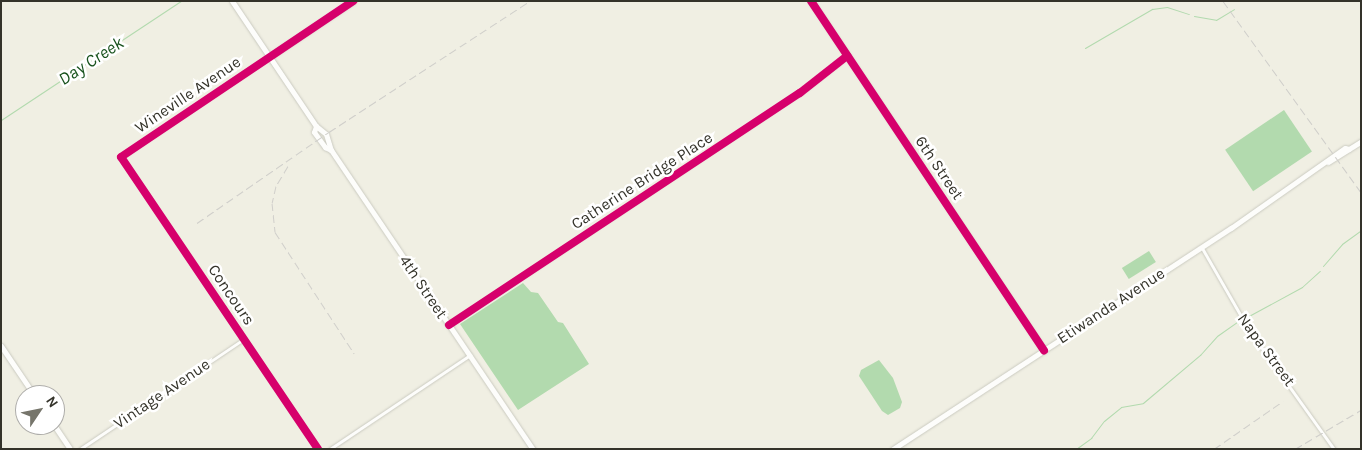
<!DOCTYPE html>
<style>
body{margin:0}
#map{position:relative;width:1362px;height:450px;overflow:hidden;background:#f0efe3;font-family:Karla,sans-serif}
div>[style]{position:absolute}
.water>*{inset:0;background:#b2daae;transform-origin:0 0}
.stream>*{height:1px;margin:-0.5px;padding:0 0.5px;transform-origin:0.5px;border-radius:0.5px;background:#b2daae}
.roads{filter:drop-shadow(0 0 1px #cbcbc1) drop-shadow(0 0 1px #cbcbc1)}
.street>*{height:3px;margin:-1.5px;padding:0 1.5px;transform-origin:1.5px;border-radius:1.5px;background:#fdfdfb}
.secondary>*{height:5px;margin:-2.5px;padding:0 2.5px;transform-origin:2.5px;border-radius:2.5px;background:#fdfdfb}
.primary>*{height:5px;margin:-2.5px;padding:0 2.5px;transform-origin:2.5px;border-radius:2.5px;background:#fdfdfb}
.rail>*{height:1px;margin-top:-0.5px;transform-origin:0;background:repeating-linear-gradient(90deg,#cfceca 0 8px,transparent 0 12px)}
.cycleway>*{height:8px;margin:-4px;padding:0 4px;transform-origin:4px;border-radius:4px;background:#d6006c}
span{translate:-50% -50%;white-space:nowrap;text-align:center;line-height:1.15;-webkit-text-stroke:5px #fff;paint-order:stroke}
.street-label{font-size:16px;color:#34332a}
.water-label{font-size:18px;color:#18521d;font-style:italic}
.frame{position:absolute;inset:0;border:2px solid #34332a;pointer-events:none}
.north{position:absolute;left:15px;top:385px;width:50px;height:50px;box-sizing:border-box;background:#fff;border:1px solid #aeadaa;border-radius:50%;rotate:56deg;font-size:14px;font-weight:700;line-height:20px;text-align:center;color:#34332a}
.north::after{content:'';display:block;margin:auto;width:18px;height:22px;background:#76756b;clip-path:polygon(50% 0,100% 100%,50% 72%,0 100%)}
</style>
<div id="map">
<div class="water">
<div style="left:1284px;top:110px;width:50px;height:71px;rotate:56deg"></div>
<div style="left:1149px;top:251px;width:13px;height:32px;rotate:58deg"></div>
<div style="clip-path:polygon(523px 283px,531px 292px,538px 293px,558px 322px,563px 323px,589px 364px,518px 410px,460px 324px)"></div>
<div style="clip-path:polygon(879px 360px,893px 378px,902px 402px,900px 408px,888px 415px,882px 411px,859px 376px,861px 370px)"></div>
</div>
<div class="stream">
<div style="left:1194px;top:16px;width:22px;rotate:10deg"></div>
<div style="left:1216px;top:20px;width:21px;rotate:-31deg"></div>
<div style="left:1085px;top:48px;width:78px;rotate:-30.2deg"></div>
<div style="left:1152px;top:9px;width:15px;rotate:-8deg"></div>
<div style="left:1167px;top:7px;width:23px;rotate:18deg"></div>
<div style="left:1px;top:120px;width:216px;rotate:-33.5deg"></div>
<div style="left:1323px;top:266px;width:29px;rotate:-49deg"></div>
<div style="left:1342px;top:244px;width:24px;rotate:-36deg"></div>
<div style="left:1245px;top:318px;width:65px;rotate:-28.5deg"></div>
<div style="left:1302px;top:287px;width:24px;rotate:-42deg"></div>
<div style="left:1076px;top:449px;width:19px;rotate:-36deg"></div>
<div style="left:1091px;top:438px;width:21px;rotate:-53deg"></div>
<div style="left:1104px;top:421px;width:22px;rotate:-39deg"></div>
<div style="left:1121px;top:407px;width:22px;rotate:-10deg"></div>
<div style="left:1143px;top:403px;width:75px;rotate:-40.1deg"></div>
<div style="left:1200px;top:355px;width:25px;rotate:-48deg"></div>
<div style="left:1217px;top:336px;width:28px;rotate:-35deg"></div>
</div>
<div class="roads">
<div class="street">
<div style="left:269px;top:57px;width:179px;rotate:146deg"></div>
<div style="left:121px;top:157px;width:352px;rotate:56deg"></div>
<div style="left:1202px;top:248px;width:95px;rotate:60.2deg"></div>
<div style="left:1249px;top:330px;width:146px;rotate:54.5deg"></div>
<div style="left:449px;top:325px;width:421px;rotate:-33.5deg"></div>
<div style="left:800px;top:93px;width:60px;rotate:-38.2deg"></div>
<div style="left:80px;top:449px;width:197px;rotate:-33.9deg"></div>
<div style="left:330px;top:449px;width:169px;rotate:-33.9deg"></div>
</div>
<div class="secondary">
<div style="left:811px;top:1px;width:420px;rotate:56.3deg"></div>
<div style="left:269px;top:57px;width:101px;rotate:-33.7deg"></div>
<div style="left:1328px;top:162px;width:39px;rotate:-32deg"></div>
<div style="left:1px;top:346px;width:59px;rotate:56deg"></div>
<div style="left:54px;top:425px;width:29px;rotate:56deg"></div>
<div style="left:893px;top:449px;width:404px;rotate:-33.2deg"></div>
<div style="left:1231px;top:228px;width:139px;rotate:-35.1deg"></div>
<div style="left:1345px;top:148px;width:4px;rotate:14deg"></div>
</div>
<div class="primary">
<div style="left:232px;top:1px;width:151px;rotate:56.1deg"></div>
<div style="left:316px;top:126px;width:13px;rotate:39deg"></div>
<div style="left:326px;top:134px;width:17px;rotate:73deg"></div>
<div style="left:316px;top:126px;width:6px;rotate:108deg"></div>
<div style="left:314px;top:132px;width:19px;rotate:54deg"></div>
<div style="left:325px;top:147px;width:7px;rotate:27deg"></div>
<div style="left:331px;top:150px;width:361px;rotate:56deg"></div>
</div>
</div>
<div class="rail">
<div style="left:1223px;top:1px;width:236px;rotate:54.2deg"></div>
<div style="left:288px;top:166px;width:23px;rotate:121deg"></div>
<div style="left:276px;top:186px;width:17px;rotate:103deg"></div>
<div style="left:272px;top:203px;width:29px;rotate:84deg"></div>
<div style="left:275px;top:232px;width:145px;rotate:56.9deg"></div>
<div style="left:197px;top:223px;width:160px;rotate:-34.6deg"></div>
<div style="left:329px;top:132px;width:240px;rotate:-33.1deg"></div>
<div style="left:1214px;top:449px;width:84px;rotate:-34.8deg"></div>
<div style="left:1295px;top:449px;width:77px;rotate:-30.6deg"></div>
</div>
<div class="cycleway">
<div style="left:811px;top:1px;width:420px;rotate:56.3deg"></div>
<div style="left:449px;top:325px;width:421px;rotate:-33.5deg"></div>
<div style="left:800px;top:93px;width:60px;rotate:-38.2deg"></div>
<div style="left:318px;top:449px;width:352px;rotate:-124deg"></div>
<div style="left:121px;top:157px;width:280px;rotate:-33.9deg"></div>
</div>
<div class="street-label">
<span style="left:188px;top:95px;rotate:-34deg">Wineville Avenue</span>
<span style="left:939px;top:168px;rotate:56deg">6th Street</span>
<span style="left:642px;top:181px;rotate:-33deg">Catherine Bridge Place</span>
<span style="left:423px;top:287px;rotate:56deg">4th Street</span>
<span style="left:231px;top:295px;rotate:56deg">Concours</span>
<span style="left:1111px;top:306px;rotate:-33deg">Etiwanda Avenue</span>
<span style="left:1266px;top:350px;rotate:54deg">Napa Street</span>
<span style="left:162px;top:394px;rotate:-34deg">Vintage Avenue</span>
</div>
<div class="water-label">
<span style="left:91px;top:61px;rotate:-33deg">Day Creek</span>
</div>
<div class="frame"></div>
<div class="north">N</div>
</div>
